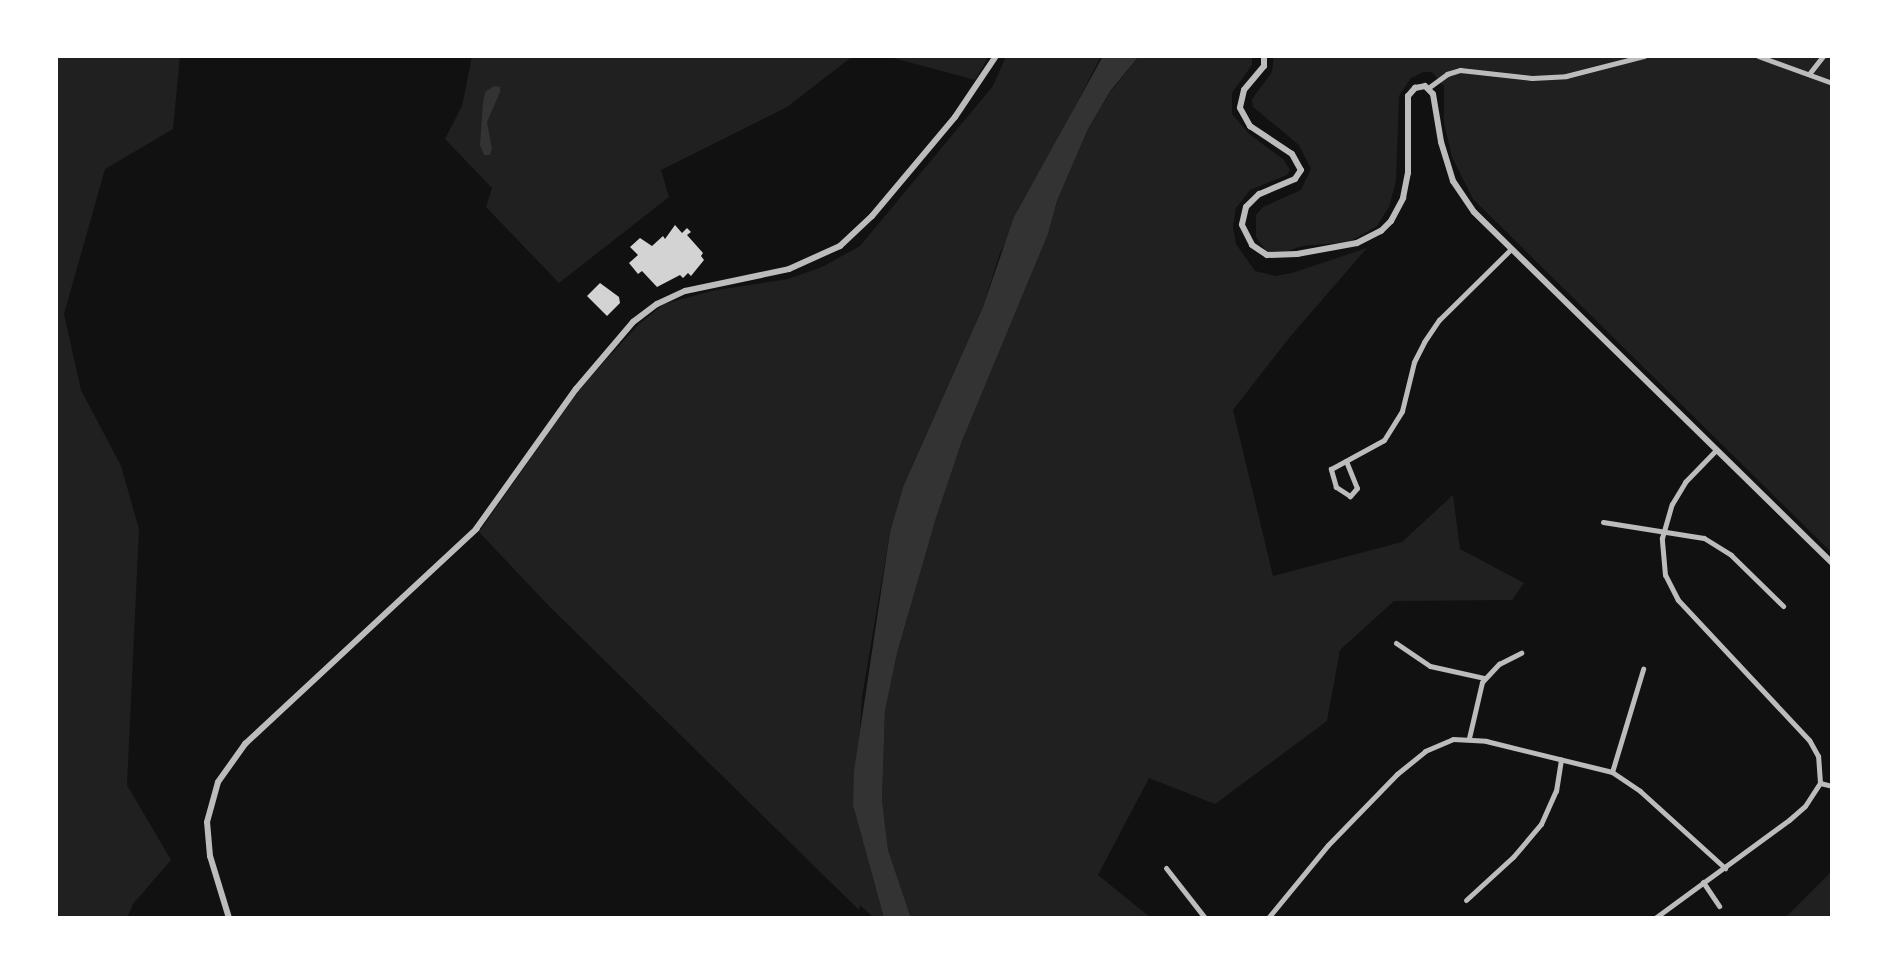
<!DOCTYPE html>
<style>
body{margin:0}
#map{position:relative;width:1888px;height:974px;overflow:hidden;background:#111;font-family:"Open Sans",sans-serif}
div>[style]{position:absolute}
.green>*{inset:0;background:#202020}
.water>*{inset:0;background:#333}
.building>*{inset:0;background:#d3d3d3}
.minor>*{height:5px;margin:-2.5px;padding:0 2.5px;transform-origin:2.5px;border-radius:2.5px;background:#bcbcbc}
.tertiary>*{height:6px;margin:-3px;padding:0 3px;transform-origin:3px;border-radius:3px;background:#bcbcbc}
span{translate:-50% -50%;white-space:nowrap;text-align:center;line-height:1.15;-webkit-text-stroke:7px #fff;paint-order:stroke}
.frame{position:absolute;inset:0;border:58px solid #fff;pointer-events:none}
</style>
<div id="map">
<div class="green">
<div style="clip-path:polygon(56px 56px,180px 56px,173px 129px,105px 169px,64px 314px,81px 390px,121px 466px,139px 529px,127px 785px,171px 860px,133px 904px,127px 918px,56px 918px)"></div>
<div style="clip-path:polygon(472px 56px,853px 56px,787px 107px,661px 170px,669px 197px,559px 283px,486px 207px,492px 188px,445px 139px,462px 106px)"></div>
<div style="clip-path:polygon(886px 56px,989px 56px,975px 80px)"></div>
<div style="clip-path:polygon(1006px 56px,1101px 56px,1000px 253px,983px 307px,903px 487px,890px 532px,862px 697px,855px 812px,884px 918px,874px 918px,860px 905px,859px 910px,550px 607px,479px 532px,581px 387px,639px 324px,664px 304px,711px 291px,788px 279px,822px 267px,860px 246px,993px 86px)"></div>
<div style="clip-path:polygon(1139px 56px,1252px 56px,1252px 65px,1232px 93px,1232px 114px,1249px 134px,1283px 159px,1290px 170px,1287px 175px,1250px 190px,1236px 208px,1233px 227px,1236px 244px,1255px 271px,1275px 276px,1292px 273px,1367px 248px,1289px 338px,1233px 410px,1273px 576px,1402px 542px,1453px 495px,1460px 549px,1524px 583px,1512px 600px,1394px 601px,1340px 650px,1327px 721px,1215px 804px,1149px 778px,1098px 875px,1151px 918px,911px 918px,888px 850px,882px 800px,885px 711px,897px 653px,936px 518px,962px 441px,1048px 234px,1057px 201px,1088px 129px,1111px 91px)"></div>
<div style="clip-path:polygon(1274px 56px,1832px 56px,1832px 553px,1473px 199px,1452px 157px,1444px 123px,1444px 86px,1432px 72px,1423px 72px,1411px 78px,1399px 96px,1396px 181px,1389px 207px,1377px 226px,1349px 242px,1302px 246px,1276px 255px,1266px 251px,1256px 237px,1256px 215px,1263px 207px,1301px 190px,1311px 169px,1299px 145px,1253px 107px,1252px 99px,1272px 72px)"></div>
<div style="clip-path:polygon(1832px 871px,1832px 918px,1785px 918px)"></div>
</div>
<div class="water">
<div style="clip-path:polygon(1103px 56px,1139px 56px,1111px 90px,1088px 129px,1057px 201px,1048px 234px,962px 441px,936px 518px,897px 653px,885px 711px,882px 800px,888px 850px,911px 918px,884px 918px,853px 805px,854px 771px,890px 532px,903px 487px,983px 307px,1014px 217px)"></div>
<div style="clip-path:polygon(494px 86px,500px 87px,500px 92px,487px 122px,492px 149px,490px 155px,484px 155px,480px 145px,483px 103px,485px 92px)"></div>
</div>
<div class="building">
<div style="clip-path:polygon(675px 225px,682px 233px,687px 228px,691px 232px,687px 235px,703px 253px,701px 256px,704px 260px,691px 276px,688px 273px,683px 278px,680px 275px,657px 287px,642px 271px,638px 274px,629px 263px,638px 255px,630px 247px,640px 238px,652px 246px,663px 236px,665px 239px)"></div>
<div style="clip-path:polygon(600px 283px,619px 297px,620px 303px,607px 316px,587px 296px)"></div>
</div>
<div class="minor">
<div style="left:1758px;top:56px;width:79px;rotate:20deg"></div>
<div style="left:1809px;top:74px;width:23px;rotate:-52deg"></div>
<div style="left:1428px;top:88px;width:24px;rotate:-36deg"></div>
<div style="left:1447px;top:74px;width:14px;rotate:-17deg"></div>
<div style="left:1460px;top:70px;width:72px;rotate:6.3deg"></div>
<div style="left:1532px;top:78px;width:34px;rotate:-3deg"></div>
<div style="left:1566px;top:76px;width:81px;rotate:-14.4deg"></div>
<div style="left:1346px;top:461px;width:29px;rotate:68deg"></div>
<div style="left:1357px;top:488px;width:11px;rotate:131deg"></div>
<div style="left:1350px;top:496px;width:17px;rotate:-147deg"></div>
<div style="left:1336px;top:487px;width:19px;rotate:-106deg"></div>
<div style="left:1331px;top:469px;width:60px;rotate:-28.7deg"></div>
<div style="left:1384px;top:440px;width:34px;rotate:-58deg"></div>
<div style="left:1402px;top:411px;width:50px;rotate:-76.2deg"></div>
<div style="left:1414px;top:362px;width:22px;rotate:-63deg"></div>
<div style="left:1424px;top:342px;width:27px;rotate:-56deg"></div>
<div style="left:1439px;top:320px;width:101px;rotate:-44.6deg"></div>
<div style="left:1603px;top:522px;width:102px;rotate:9deg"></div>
<div style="left:1704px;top:538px;width:32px;rotate:32deg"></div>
<div style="left:1731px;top:555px;width:73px;rotate:44.4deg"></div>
<div style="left:1396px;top:643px;width:41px;rotate:34.1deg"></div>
<div style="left:1430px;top:666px;width:55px;rotate:12.5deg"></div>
<div style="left:1469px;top:738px;width:57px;rotate:-76.9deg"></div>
<div style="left:1482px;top:682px;width:25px;rotate:-47deg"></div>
<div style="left:1499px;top:664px;width:25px;rotate:-27deg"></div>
<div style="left:1612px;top:772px;width:108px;rotate:-73.2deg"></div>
<div style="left:1820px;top:783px;width:12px;rotate:14deg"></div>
<div style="left:1166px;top:868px;width:63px;rotate:52deg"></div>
<div style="left:1703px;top:882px;width:29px;rotate:56deg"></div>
<div style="left:1466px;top:900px;width:64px;rotate:-42.5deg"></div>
<div style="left:1513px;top:857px;width:43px;rotate:-49.7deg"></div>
<div style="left:1541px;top:824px;width:36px;rotate:-66deg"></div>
<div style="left:1556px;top:791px;width:32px;rotate:-81deg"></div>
<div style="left:1268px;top:918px;width:94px;rotate:-50.6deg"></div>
<div style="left:1328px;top:845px;width:99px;rotate:-45.8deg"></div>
<div style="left:1397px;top:774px;width:36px;rotate:-39deg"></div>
<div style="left:1425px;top:751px;width:30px;rotate:-23deg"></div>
<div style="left:1453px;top:739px;width:33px;rotate:3deg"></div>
<div style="left:1486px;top:741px;width:130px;rotate:13.8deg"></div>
<div style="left:1612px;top:772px;width:34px;rotate:34deg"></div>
<div style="left:1640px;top:791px;width:115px;rotate:42.2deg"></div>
<div style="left:1655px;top:918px;width:166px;rotate:-36.2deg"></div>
<div style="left:1789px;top:820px;width:21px;rotate:-41deg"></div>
<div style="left:1805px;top:806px;width:27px;rotate:-57deg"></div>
<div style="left:1820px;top:783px;width:27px;rotate:-94deg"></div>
<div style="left:1818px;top:756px;width:18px;rotate:-119deg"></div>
<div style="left:1809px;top:740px;width:192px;rotate:-133.1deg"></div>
<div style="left:1678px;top:600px;width:28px;rotate:-117deg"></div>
<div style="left:1665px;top:575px;width:37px;rotate:-95deg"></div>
<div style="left:1662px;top:538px;width:35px;rotate:-74deg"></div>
<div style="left:1672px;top:504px;width:26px;rotate:-59deg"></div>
<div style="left:1685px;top:482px;width:45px;rotate:-45.9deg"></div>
</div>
<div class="tertiary">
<div style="left:1264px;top:56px;width:10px;rotate:90deg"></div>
<div style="left:1264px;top:66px;width:31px;rotate:130deg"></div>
<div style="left:1244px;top:90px;width:18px;rotate:103deg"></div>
<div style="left:1240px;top:108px;width:21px;rotate:61deg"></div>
<div style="left:1250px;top:126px;width:50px;rotate:33.7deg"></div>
<div style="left:1292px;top:154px;width:18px;rotate:61deg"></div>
<div style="left:1301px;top:170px;width:11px;rotate:124deg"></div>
<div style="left:1295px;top:179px;width:39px;rotate:157deg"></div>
<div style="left:1259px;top:194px;width:18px;rotate:135deg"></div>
<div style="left:1246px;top:207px;width:18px;rotate:103deg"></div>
<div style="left:1242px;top:225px;width:22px;rotate:63deg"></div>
<div style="left:1252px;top:245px;width:18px;rotate:34deg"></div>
<div style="left:1267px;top:255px;width:30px;rotate:-2deg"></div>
<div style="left:1297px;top:254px;width:61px;rotate:-10.4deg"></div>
<div style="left:1357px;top:243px;width:27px;rotate:-27deg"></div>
<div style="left:1381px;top:231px;width:14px;rotate:-45deg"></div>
<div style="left:1391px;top:221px;width:26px;rotate:-62deg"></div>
<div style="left:1403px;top:198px;width:25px;rotate:-79deg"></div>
<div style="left:1408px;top:173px;width:77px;rotate:-90deg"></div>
<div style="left:1408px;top:96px;width:11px;rotate:-49deg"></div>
<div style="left:1415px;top:88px;width:10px;rotate:-11deg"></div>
<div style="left:1425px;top:86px;width:11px;rotate:45deg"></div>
<div style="left:1433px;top:94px;width:49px;rotate:80.5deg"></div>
<div style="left:1441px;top:142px;width:41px;rotate:72.9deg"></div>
<div style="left:1453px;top:181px;width:37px;rotate:56deg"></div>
<div style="left:1474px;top:212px;width:501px;rotate:44.43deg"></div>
<div style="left:229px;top:918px;width:65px;rotate:-107deg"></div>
<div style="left:210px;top:856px;width:34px;rotate:-95deg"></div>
<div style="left:207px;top:822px;width:41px;rotate:-74.6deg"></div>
<div style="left:218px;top:782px;width:47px;rotate:-54.6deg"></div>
<div style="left:245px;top:744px;width:316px;rotate:-42.9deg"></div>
<div style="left:476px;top:529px;width:172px;rotate:-54.5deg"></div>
<div style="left:576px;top:389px;width:88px;rotate:-49.6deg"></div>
<div style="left:633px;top:322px;width:30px;rotate:-37deg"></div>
<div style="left:657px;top:304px;width:31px;rotate:-25deg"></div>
<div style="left:685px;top:291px;width:106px;rotate:-11.9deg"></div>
<div style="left:789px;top:269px;width:56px;rotate:-24.3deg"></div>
<div style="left:840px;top:246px;width:44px;rotate:-43.2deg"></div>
<div style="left:872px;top:216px;width:129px;rotate:-50deg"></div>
<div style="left:955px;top:117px;width:73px;rotate:-56.1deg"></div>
</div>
<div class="frame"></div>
</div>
